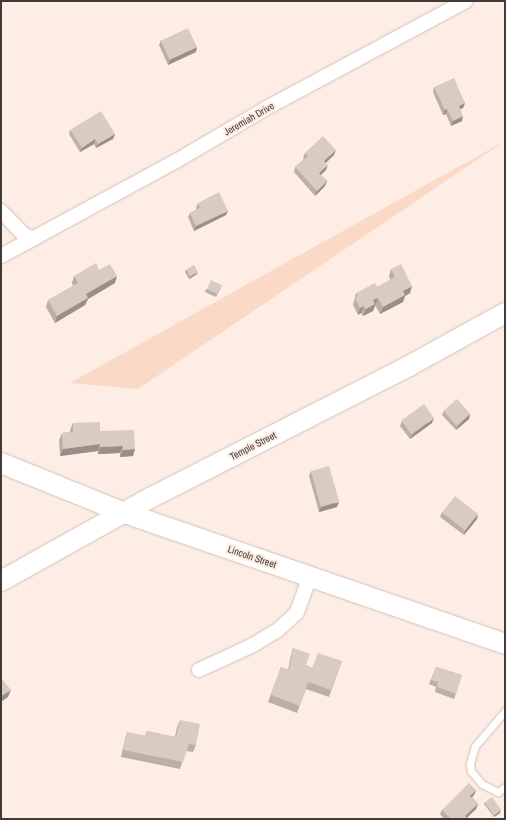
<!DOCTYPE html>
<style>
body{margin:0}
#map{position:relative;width:506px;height:820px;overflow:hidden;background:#fdede5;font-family:"Archivo Narrow",sans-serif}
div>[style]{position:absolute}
.green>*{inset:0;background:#fad9c6}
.roads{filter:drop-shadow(0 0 1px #d1c2b9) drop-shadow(0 0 1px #d1c2b9)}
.lane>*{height:7px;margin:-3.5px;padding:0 3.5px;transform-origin:3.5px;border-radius:3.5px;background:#fff}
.street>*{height:14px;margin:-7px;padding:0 7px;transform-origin:7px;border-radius:7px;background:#fff}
.secondary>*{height:20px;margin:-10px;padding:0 10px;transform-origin:10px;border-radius:10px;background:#fff}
.wall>*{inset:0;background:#bbafa7}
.shaded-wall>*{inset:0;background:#998e88}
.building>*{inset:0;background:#dacbc2;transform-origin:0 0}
span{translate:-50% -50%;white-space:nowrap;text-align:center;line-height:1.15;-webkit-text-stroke:4px #fdede5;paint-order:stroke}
.street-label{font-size:10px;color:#413b38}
.frame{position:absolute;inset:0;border:2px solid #413b38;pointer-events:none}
</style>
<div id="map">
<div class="green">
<div style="clip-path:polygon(505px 141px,138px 389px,70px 383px,296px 257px)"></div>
</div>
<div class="roads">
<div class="lane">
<div style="left:505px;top:711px;width:46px;rotate:130.6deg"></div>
<div style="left:475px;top:746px;width:19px;rotate:106deg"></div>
<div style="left:470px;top:764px;width:7px;rotate:82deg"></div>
<div style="left:471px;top:771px;width:17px;rotate:50deg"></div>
<div style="left:482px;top:784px;width:18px;rotate:27deg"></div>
<div style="left:498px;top:792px;width:9px;rotate:-36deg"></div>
</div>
<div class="street">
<div style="left:1px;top:211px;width:32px;rotate:46deg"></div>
<div style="left:23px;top:234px;width:11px;rotate:27deg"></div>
<div style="left:1px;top:256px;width:201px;rotate:-28.5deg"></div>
<div style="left:178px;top:160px;width:107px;rotate:-30.4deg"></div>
<div style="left:270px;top:106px;width:222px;rotate:-28.2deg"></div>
<div style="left:199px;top:670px;width:60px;rotate:-24.8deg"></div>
<div style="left:253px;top:645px;width:29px;rotate:-31deg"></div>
<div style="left:278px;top:630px;width:26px;rotate:-43deg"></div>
<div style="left:297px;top:612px;width:37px;rotate:-70deg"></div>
</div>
<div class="secondary">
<div style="left:1px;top:463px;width:134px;rotate:22deg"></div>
<div style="left:125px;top:513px;width:402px;rotate:19deg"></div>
<div style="left:1px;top:581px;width:171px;rotate:-29.1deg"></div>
<div style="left:150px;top:498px;width:291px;rotate:-27deg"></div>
<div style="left:409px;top:366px;width:110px;rotate:-28.9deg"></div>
</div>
</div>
<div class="wall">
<div style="clip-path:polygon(161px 40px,196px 52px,168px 65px,159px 45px)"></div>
<div style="clip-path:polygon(434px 87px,465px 103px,463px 108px,460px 109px,462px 121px,451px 126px,446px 114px,443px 115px,433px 92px)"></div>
<div style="clip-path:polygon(70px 130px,115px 134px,113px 139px,96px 148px,94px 144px,80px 152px,69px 134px)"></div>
<div style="clip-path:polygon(305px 153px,334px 155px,326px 163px,326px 170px,321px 175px,327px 181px,325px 186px,315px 196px,294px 172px,295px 167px,304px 159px,303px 158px)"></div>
<div style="clip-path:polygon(198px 203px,226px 215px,194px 231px,188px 217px,190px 213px,197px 209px,196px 208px)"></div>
<div style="clip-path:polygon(391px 269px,410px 293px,405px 296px,403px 302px,380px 314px,375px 305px,373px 311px,363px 316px,361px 313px,358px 315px,353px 305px,356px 293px,377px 287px,390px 280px,389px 276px)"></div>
<div style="clip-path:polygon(99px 270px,115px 283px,88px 299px,85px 305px,55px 323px,46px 307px,48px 300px,73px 286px,72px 283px,74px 276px)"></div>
<div style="clip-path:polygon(186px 270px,197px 274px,189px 279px,185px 272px)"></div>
<div style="clip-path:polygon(221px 288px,216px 297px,205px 292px,206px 289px)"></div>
<div style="clip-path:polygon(444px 411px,470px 414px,469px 419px,456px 430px,442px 415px)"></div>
<div style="clip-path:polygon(402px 421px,432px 423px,410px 439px,400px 426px)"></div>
<div style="clip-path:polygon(73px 423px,100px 431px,135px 449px,133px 456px,120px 457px,120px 453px,98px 454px,98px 451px,60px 456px,59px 440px,62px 433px,70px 432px,70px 430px)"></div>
<div style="clip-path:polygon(311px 471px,337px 507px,319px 512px,309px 476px)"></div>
<div style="clip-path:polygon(442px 512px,477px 519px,464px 535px,440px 517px)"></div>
<div style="clip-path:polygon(293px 648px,306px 665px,312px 668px,342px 661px,329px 697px,306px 689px,297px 713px,268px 702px,281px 667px,288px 670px,291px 655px)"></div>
<div style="clip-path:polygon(436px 667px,462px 675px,454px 699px,435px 692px,436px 687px,429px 684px)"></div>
<div style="clip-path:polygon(180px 720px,196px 745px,193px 752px,186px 751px,180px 769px,121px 757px,125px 739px,127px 732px,145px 736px,147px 731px,175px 737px,177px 727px)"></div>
<div style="clip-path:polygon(476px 790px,474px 795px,472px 797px,478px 804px,476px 809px,467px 818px,468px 819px,444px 819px,440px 814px,442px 810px)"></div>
<div style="clip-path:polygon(485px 802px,500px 813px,494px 817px,484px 804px)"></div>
</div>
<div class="shaded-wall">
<div style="clip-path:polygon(197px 47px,196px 52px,168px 65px,170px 60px)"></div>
<div style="clip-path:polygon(465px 103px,463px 108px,457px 110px,459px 106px)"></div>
<div style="clip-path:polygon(447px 109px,446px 114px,443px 115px,445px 110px)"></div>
<div style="clip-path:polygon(463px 116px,462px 121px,451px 126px,453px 121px)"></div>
<div style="clip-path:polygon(115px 134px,113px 139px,96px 148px,98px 144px)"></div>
<div style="clip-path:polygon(95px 139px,94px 144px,80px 152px,82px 148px)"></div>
<div style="clip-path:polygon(336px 150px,334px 155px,322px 166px,324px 161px)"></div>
<div style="clip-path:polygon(328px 165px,326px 170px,317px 178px,319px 173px)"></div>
<div style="clip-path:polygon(327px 181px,325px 186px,315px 196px,317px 191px)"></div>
<div style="clip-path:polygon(228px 211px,226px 215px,194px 231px,196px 226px)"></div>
<div style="clip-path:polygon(198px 272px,197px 274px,189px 279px,190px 277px)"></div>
<div style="clip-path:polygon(117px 276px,115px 283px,88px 299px,85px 305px,55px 323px,57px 316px,86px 294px)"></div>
<div style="clip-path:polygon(412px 286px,410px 293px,405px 296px,403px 302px,380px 314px,383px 307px,403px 291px)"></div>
<div style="clip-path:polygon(378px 298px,373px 311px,363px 316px,366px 309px,373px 300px)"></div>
<div style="clip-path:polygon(364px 306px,361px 313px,358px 315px,360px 308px)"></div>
<div style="clip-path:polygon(470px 414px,469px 419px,456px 430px,458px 426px)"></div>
<div style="clip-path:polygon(434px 418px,432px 423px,410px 439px,412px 435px)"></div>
<div style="clip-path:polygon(100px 444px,98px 451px,60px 456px,63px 449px)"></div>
<div style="clip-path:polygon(123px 446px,120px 453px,98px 454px,100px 447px)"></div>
<div style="clip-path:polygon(135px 449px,133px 456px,120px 457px,123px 450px)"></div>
<div style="clip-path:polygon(339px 502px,337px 507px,319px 512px,321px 507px)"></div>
<div style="clip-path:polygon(478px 514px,477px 519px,464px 535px,465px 531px)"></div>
<div style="clip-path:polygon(11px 690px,8px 697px,1px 702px,1px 696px)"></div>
<div style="clip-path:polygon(476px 790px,474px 795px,468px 801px,470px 796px)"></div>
<div style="clip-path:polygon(478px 804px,476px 809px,465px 819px,465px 816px)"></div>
<div style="clip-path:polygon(501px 810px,500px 813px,494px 817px,495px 815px)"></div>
</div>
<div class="building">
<div style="left:188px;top:28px;width:21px;height:30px;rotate:65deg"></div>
<div style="clip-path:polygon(454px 78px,465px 103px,459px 106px,463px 116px,453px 121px,447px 109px,445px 110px,434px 87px)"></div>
<div style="clip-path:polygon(101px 111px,115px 134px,98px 144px,95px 139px,82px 148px,70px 130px)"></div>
<div style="clip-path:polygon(323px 136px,336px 150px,324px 161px,328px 165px,319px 173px,327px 181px,317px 191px,295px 167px,308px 156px,305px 153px)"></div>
<div style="clip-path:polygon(219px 192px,228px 211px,196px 226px,190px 213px,200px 208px,198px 203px)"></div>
<div style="clip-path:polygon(96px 263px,99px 270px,110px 264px,117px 276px,86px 294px,88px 298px,57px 316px,48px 300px,78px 283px,74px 276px)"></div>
<div style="clip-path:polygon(401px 264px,412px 286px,403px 291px,405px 295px,383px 307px,378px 298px,373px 300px,375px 304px,366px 309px,364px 306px,360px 308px,355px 298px,358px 296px,356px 293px,375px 283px,377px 287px,395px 277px,391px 269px)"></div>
<div style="left:194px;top:265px;width:8px;height:9px;rotate:60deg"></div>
<div style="left:211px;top:280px;width:12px;height:10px;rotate:24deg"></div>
<div style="left:457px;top:399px;width:20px;height:18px;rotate:49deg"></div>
<div style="left:424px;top:404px;width:17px;height:28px;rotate:54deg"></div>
<div style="clip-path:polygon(100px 422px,100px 431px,134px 430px,135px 449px,123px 450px,123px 446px,100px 447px,100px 444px,63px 449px,62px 433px,73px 432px,73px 423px)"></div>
<div style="left:329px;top:466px;width:37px;height:19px;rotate:74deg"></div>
<div style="left:455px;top:496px;width:29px;height:21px;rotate:38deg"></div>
<div style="clip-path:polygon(293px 648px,310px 654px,306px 665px,312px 668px,318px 653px,342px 661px,331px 690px,308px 682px,300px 706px,271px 695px,281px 667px,289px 670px)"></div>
<div style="clip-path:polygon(436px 667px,462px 675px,456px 694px,437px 687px,438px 682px,431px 680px)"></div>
<div style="clip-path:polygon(1px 678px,11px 690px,1px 696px)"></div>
<div style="clip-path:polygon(180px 720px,200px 724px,196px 745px,189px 744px,183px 762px,123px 750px,127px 732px,146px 736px,147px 731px,176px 737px)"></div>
<div style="clip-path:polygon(469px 783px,476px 790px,470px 796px,478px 804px,465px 816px,468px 819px,451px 819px,442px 810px)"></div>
<div style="left:492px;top:797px;width:16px;height:9px;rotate:55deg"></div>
</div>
<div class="street-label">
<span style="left:249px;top:119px;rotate:-30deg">Jeremiah Drive</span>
<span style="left:253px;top:446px;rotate:-27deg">Temple Street</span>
<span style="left:252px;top:557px;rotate:19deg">Lincoln Street</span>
</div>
<div class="frame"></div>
</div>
